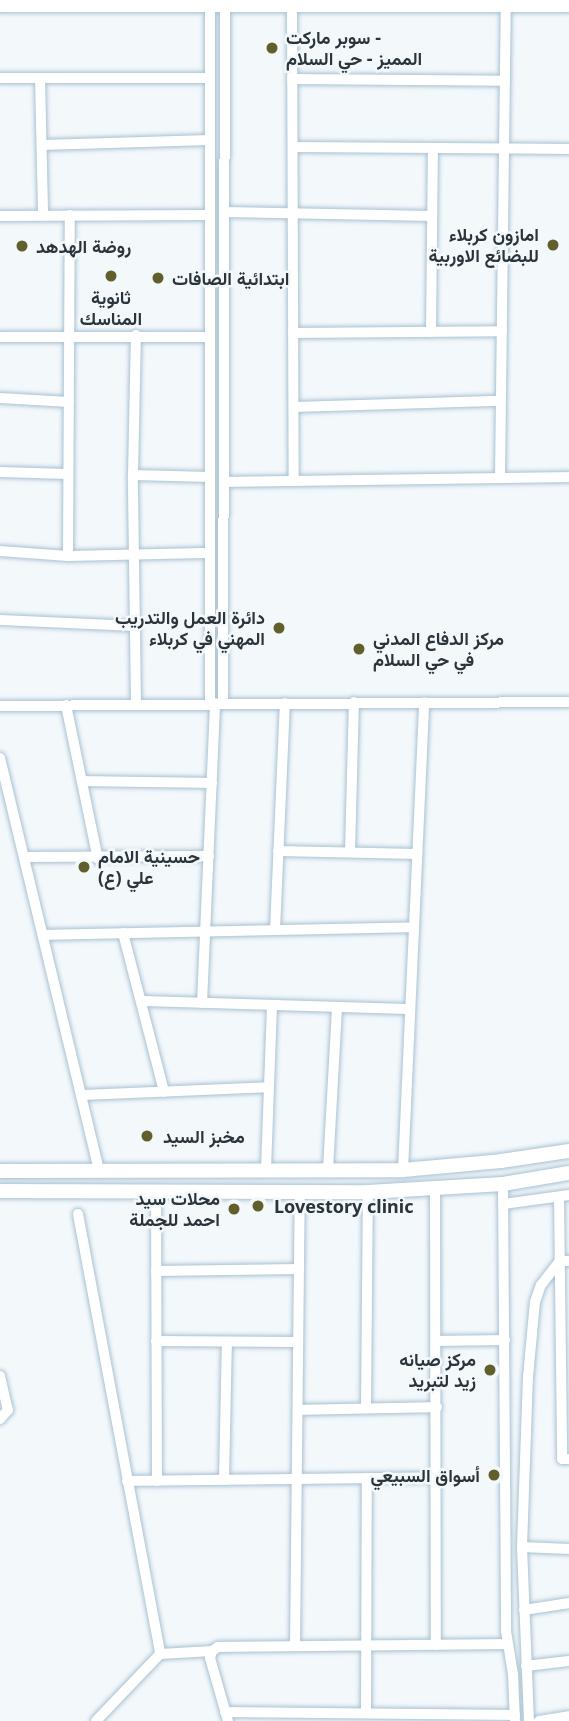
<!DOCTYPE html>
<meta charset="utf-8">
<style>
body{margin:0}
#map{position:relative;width:569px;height:1721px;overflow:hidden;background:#f3f8fb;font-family:"Noto Sans",Vazirmatn,sans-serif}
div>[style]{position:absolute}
.roads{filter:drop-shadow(0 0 2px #a8c2d3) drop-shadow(0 0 2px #a8c2d3)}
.minor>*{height:10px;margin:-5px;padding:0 5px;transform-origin:5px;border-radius:5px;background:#fff}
.major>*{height:14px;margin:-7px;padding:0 7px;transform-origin:7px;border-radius:7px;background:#fff}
.dots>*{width:19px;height:19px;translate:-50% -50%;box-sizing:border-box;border:4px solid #f3f8fb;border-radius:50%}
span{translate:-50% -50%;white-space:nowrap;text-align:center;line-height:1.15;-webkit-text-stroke:5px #f3f8fb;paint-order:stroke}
.poi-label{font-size:18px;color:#2a343b;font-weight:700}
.left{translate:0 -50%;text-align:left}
.right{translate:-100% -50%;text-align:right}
</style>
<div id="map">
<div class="roads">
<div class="minor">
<div style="left:210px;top:0;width:703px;rotate:90deg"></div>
<div style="left:292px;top:5px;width:476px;rotate:89.8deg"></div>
<div style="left:0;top:78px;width:210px"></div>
<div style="left:40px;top:78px;width:137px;rotate:88.7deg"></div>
<div style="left:292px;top:79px;width:213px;rotate:0.5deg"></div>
<div style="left:42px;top:145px;width:168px;rotate:-1.7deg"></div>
<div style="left:293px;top:147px;width:276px;rotate:0.4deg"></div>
<div style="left:225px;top:212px;width:207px;rotate:1.1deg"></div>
<div style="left:0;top:216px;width:210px;rotate:-0.3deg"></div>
<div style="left:431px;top:332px;width:184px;rotate:-89.4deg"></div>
<div style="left:293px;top:333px;width:209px;rotate:-0.5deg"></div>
<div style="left:0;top:337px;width:210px"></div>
<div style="left:0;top:398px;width:69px;rotate:3.3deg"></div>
<div style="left:294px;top:407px;width:207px;rotate:-1.7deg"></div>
<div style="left:0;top:472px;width:68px;rotate:1.7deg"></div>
<div style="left:133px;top:475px;width:77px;rotate:1.5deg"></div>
<div style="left:500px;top:478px;width:473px;rotate:-89.3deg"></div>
<div style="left:224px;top:482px;width:345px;rotate:-0.8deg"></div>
<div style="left:0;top:551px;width:68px;rotate:4.2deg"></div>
<div style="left:68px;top:556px;width:136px;rotate:-1.3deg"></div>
<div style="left:68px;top:556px;width:341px;rotate:-89.7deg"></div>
<div style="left:0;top:620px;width:136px;rotate:2.5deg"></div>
<div style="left:223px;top:703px;width:703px;rotate:-89.84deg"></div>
<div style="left:136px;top:704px;width:229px;rotate:-90.8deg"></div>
<div style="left:133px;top:475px;width:140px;rotate:-88.8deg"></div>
<div style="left:66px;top:705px;width:157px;rotate:78.3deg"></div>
<div style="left:0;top:706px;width:569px;rotate:-0.4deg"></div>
<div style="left:0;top:758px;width:424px;rotate:76.5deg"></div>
<div style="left:82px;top:781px;width:130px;rotate:0.9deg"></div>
<div style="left:278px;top:851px;width:139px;rotate:1.2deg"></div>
<div style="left:350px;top:852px;width:150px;rotate:-88.5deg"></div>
<div style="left:24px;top:857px;width:185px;rotate:-0.3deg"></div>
<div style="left:275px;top:930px;width:227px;rotate:-87.5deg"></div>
<div style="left:123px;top:933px;width:164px;rotate:75.5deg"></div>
<div style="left:43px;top:935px;width:371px;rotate:-1.2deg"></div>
<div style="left:141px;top:1001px;width:269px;rotate:1.7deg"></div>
<div style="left:202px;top:1003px;width:300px;rotate:-87.5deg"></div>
<div style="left:81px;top:1095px;width:188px;rotate:-2.4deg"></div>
<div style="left:266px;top:1169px;width:164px;rotate:-87.9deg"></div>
<div style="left:328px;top:1169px;width:162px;rotate:-86.8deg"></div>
<div style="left:403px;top:1170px;width:468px;rotate:-87.4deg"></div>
<div style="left:503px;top:1184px;width:447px;rotate:89.6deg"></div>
<div style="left:506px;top:1631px;width:44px;rotate:80.8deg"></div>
<div style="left:513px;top:1674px;width:47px;rotate:87.6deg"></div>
<div style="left:435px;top:1190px;width:455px;rotate:89.9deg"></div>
<div style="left:156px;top:1192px;width:289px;rotate:89.8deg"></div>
<div style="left:559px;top:1197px;width:262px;rotate:89.3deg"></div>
<div style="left:562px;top:1459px;width:7px"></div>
<div style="left:503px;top:1204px;width:67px;rotate:-7.8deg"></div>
<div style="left:78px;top:1214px;width:448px;rotate:79.4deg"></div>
<div style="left:156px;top:1271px;width:143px;rotate:-0.8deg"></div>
<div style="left:156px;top:1341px;width:142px;rotate:0.4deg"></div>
<div style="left:437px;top:1341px;width:68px;rotate:-0.8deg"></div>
<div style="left:0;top:1376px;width:35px;rotate:77deg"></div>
<div style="left:8px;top:1410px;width:12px;rotate:132deg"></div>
<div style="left:366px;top:1407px;width:215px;rotate:-89.5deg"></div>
<div style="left:298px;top:1410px;width:139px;rotate:-1.2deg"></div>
<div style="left:224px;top:1480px;width:138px;rotate:-88.8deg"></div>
<div style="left:127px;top:1481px;width:310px;rotate:-0.7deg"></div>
<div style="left:522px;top:1547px;width:47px;rotate:2.4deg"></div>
<div style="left:524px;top:1610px;width:46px;rotate:-8.8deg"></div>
<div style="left:295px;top:1646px;width:454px;rotate:-89.4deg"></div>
<div style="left:526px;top:1666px;width:43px;rotate:-6.6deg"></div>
<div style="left:225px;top:1712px;width:290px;rotate:0.6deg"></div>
<div style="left:366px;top:1713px;width:235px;rotate:-89.8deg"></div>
<div style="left:96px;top:1721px;width:93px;rotate:-46.3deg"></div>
<div style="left:160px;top:1654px;width:52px;rotate:-3.3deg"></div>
<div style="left:228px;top:1721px;width:66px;rotate:-105.9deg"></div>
<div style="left:210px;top:1658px;width:7px;rotate:-74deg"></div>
<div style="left:212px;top:1651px;width:7px;rotate:-34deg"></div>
<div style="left:218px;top:1647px;width:289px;rotate:-0.6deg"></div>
<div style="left:529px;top:1721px;width:174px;rotate:-92.3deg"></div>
<div style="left:522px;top:1547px;width:170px;rotate:-88deg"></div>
<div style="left:528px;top:1377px;width:75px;rotate:-84.7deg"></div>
<div style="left:535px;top:1302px;width:18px;rotate:-71deg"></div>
<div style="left:541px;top:1285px;width:31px;rotate:-52deg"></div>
<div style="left:560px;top:1261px;width:9px"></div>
<div style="left:539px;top:1721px;width:30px;rotate:-9deg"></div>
</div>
<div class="major">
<div style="left:0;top:5px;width:569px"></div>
<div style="left:0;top:1171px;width:403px;rotate:-0.1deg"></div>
<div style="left:403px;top:1170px;width:98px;rotate:-5.2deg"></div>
<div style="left:501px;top:1161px;width:69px;rotate:-8.4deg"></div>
<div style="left:0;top:1191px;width:368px;rotate:0.2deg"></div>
<div style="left:368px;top:1192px;width:135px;rotate:-3.4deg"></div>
<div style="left:503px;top:1184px;width:67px;rotate:-9.5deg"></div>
</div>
</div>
<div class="dots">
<div style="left:272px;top:48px;background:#625f2c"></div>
<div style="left:553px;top:245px;background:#625f2c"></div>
<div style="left:22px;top:246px;background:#625f2c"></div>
<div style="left:111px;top:276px;background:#625f2c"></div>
<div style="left:158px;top:278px;background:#625f2c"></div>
<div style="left:279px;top:628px;background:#625f2c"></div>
<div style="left:359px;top:649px;background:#625f2c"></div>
<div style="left:84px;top:867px;background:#625f2c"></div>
<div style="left:147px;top:1136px;background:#625f2c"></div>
<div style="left:258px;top:1206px;background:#625f2c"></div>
<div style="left:234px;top:1209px;background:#625f2c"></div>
<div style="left:490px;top:1370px;background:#625f2c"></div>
<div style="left:494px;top:1475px;background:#625f2c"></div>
</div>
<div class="poi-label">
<span class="left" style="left:286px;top:48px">سوبر ماركت -<br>المميز - حي السلام</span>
<span class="right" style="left:539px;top:245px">امازون كربلاء<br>للبضائع الاوربية</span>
<span class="left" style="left:36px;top:246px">روضة الهدهد</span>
<span class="left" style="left:172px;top:278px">ابتدائية الصافات</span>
<span style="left:111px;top:308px">ثانوية<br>المناسك</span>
<span class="right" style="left:265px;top:628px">دائرة العمل والتدريب<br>المهني في كربلاء</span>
<span class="left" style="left:373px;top:649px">مركز الدفاع المدني<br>في حي السلام</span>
<span class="left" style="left:98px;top:867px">حسينية الامام<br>علي (ع)</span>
<span class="left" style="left:163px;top:1136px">مخبز السيد</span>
<span class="right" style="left:220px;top:1209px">محلات سيد<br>احمد للجملة</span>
<span class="left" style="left:274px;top:1206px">Lovestory clinic</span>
<span class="right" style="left:476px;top:1370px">مركز صيانه<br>زيد لتبريد</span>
<span class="right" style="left:480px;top:1475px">أسواق السبيعي</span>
</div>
</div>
